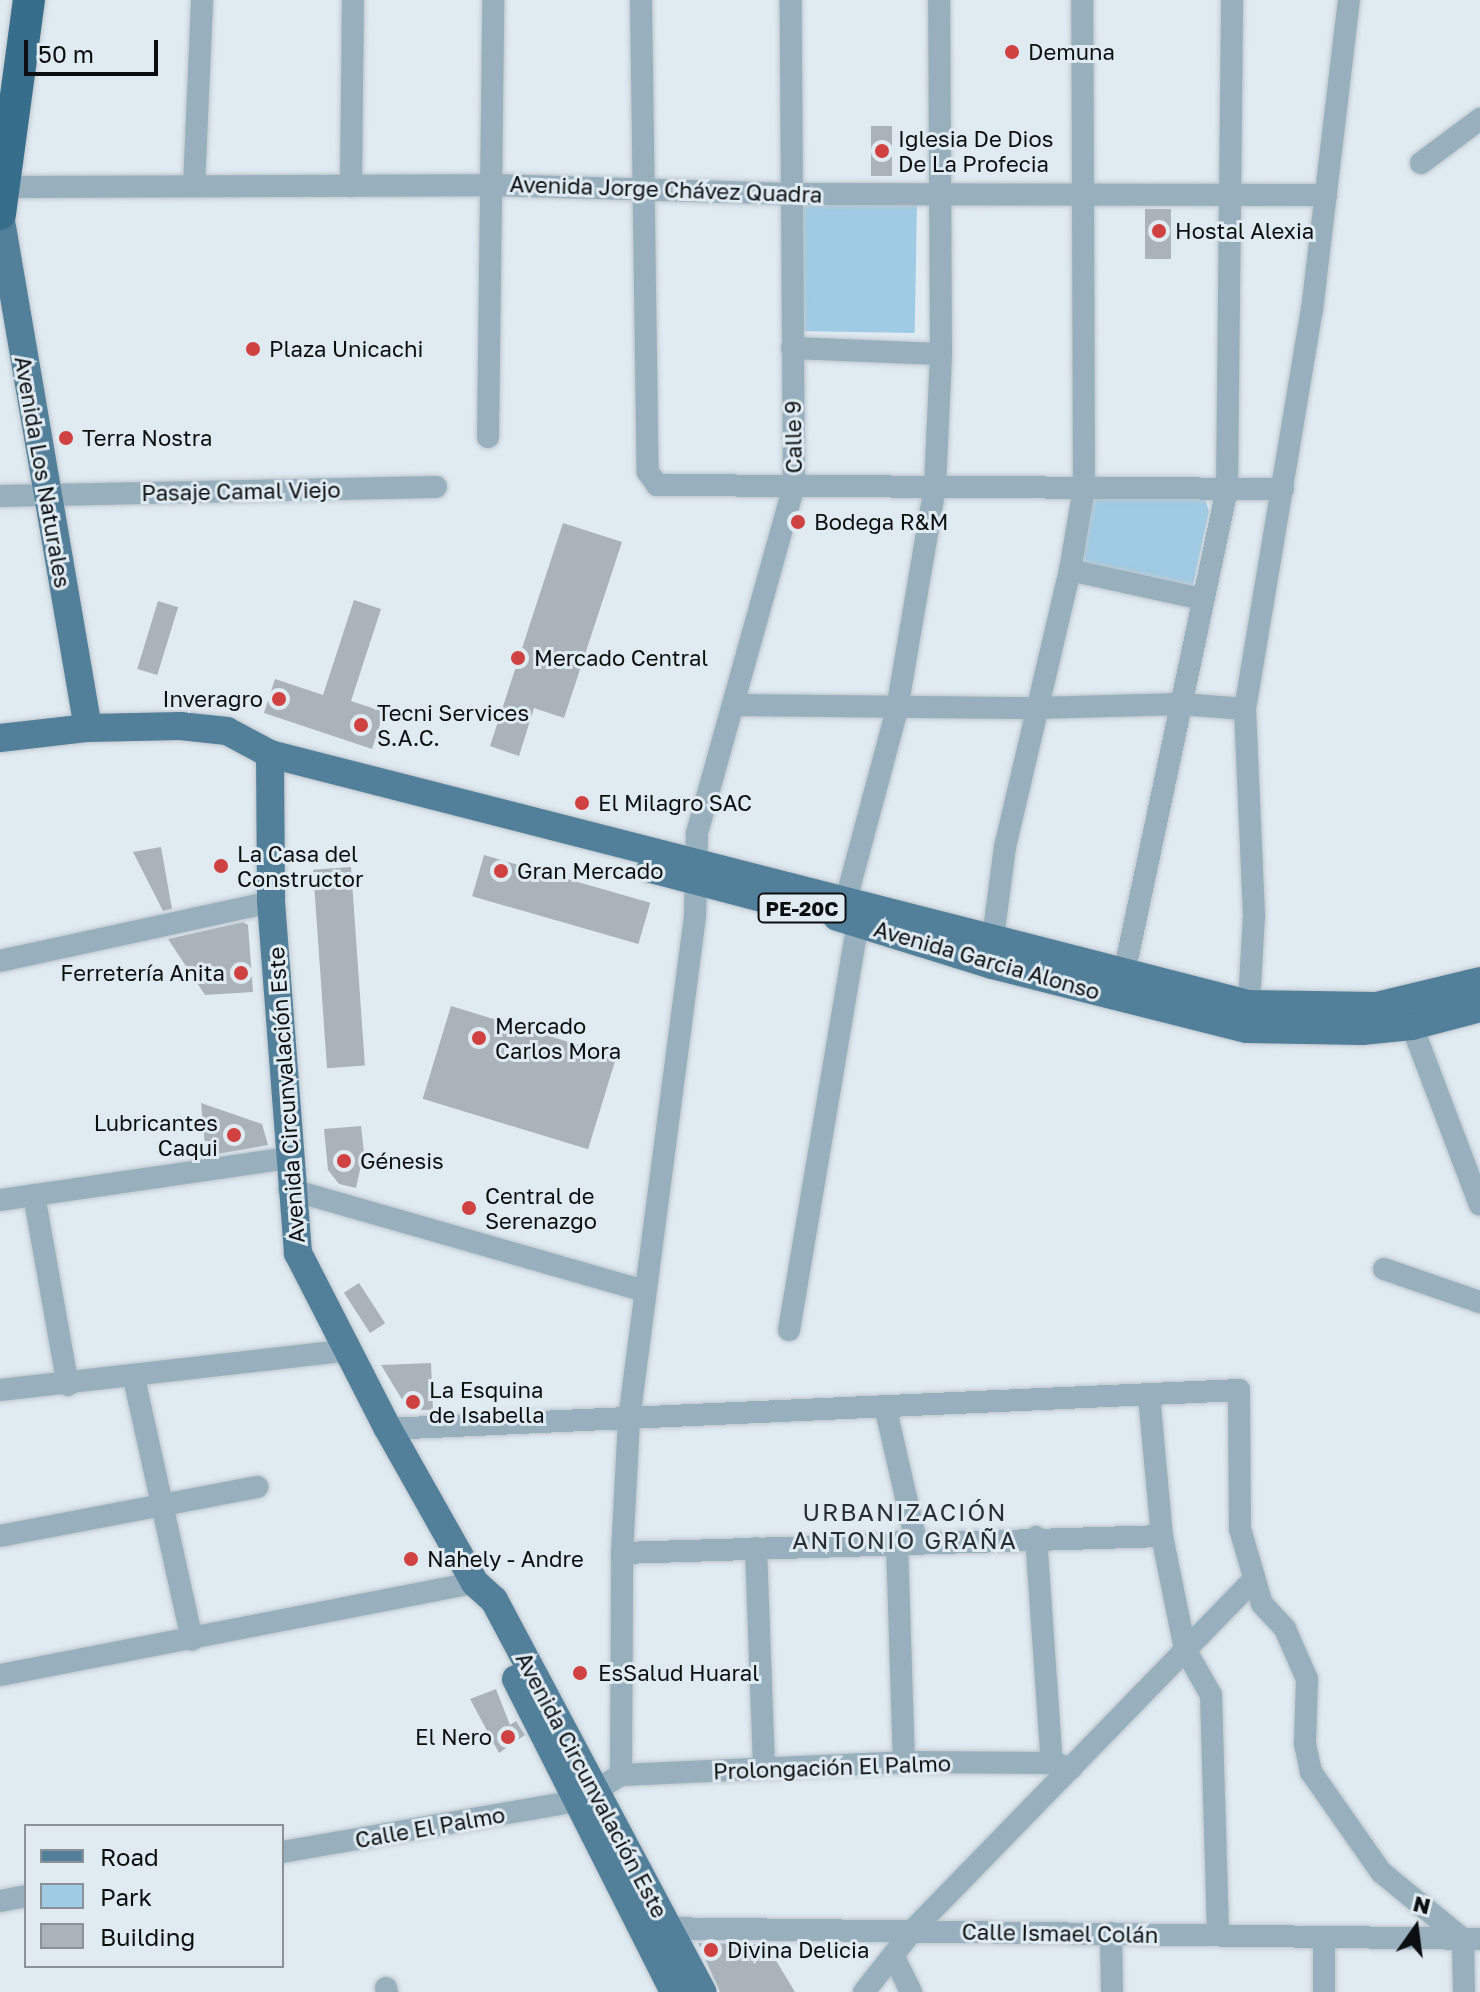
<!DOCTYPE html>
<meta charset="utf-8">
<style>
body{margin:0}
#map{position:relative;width:1480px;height:1992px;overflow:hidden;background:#e0eaf1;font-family:"Golos Text",sans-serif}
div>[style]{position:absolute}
.green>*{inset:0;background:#9fcbe5;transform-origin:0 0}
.building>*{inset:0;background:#a9b3b9;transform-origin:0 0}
.roads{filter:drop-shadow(0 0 2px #bec7cd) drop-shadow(0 0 2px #bec7cd)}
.minor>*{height:22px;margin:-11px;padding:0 11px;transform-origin:11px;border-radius:11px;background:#98b0be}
.major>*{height:28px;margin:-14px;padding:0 14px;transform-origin:14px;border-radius:14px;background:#527f9a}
.highway>*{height:32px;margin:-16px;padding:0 16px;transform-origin:16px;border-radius:16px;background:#366e8c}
.dots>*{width:22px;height:22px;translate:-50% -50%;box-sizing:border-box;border:4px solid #e0eaf1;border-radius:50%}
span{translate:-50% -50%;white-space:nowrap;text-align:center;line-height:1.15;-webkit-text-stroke:6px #e0eaf1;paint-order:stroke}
.shield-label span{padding:2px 6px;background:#e0eaf1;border:2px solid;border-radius:6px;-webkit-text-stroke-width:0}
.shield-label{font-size:20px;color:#0b0f11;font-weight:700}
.poi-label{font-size:22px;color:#0b0f11}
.left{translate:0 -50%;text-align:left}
.right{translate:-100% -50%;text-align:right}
.street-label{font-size:22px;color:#0b0f11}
.neighbourhood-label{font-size:24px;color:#272f34;letter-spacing:2px}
.legend{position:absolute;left:24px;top:1824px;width:260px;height:144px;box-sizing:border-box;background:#e0eaf1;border:2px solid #8b9297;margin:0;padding:10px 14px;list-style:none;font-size:24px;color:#0b0f11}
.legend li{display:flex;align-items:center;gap:16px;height:40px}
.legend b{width:40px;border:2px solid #8b9297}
.north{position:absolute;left:1376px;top:1888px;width:80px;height:80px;-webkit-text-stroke:6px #e0eaf1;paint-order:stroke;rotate:14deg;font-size:22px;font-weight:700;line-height:32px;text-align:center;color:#0b0f11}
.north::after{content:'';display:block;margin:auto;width:28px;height:36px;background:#0b0f11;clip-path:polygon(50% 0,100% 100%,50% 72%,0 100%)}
.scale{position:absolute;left:24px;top:40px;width:134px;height:36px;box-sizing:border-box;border:4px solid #0b0f11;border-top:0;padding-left:10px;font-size:24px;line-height:28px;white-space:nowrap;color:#0b0f11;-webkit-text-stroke:6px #e0eaf1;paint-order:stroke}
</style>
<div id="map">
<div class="green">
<div style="left:797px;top:200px;width:120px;height:131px;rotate:1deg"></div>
<div style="clip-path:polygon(1087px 496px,1204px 496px,1209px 511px,1193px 585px,1080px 561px)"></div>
</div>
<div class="building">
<div style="left:871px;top:126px;width:21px;height:50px"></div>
<div style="left:1145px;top:209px;width:26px;height:50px"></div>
<div style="clip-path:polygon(563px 523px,622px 542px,564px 718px,534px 708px,519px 756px,490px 746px)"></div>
<div style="clip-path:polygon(354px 600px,381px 609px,351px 701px,384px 712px,372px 749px,264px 713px,275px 679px,323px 695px)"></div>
<div style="left:158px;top:601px;width:21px;height:71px;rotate:17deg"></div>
<div style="clip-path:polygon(161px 847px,172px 909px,163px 911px,133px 852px)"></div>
<div style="left:484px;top:855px;width:173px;height:43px;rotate:16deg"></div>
<div style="left:351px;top:867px;width:199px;height:38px;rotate:86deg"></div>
<div style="clip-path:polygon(243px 922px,248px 925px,253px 992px,205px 995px,168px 939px)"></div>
<div style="left:451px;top:1006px;width:173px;height:97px;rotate:17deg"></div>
<div style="clip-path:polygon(201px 1103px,262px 1124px,268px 1145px,206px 1156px)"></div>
<div style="clip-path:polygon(361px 1126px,364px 1152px,356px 1188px,339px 1184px,328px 1170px,324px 1129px)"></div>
<div style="left:359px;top:1283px;width:48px;height:18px;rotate:57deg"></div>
<div style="clip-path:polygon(431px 1363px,433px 1410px,416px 1410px,403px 1401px,381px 1365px)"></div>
<div style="clip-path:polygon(496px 1689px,510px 1725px,516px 1721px,525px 1735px,499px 1753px,470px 1699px)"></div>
<div style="clip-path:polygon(698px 1943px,766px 1944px,795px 1992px,720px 1992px)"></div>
</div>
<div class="roads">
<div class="minor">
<div style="left:641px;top:0;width:472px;rotate:89.2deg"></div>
<div style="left:648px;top:472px;width:16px;rotate:55deg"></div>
<div style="left:657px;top:485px;width:626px;rotate:0.37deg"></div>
<div style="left:1421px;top:163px;width:74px;rotate:-36.7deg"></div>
<div style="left:194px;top:186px;width:186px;rotate:-87.5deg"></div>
<div style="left:351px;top:186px;width:186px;rotate:-89.4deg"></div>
<div style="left:6px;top:187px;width:486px;rotate:-0.2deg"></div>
<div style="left:492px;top:185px;width:301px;rotate:1.7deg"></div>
<div style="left:793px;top:194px;width:533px;rotate:0.11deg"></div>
<div style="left:792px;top:348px;width:149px;rotate:2.3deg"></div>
<div style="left:488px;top:437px;width:437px;rotate:-89.3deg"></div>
<div style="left:0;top:496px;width:436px;rotate:-1.2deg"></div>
<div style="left:1070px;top:570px;width:135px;rotate:12.4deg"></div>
<div style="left:733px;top:705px;width:304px;rotate:0.6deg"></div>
<div style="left:1037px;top:708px;width:144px;rotate:-1.6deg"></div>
<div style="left:1181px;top:704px;width:64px;rotate:4.5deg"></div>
<div style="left:846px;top:900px;width:198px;rotate:-75deg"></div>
<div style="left:897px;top:709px;width:225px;rotate:-80.3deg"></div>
<div style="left:935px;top:487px;width:133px;rotate:-87.4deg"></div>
<div style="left:941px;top:354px;width:354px;rotate:-90.3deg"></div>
<div style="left:991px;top:953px;width:107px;rotate:-82.5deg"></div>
<div style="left:1005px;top:847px;width:285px;rotate:-76.8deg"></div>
<div style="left:1070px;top:570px;width:82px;rotate:-80.2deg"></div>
<div style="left:1084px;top:489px;width:489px;rotate:-90.2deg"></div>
<div style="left:0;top:961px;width:277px;rotate:-12.3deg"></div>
<div style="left:1121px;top:988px;width:510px;rotate:-78.01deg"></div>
<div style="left:1227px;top:489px;width:489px;rotate:-89.4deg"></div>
<div style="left:1248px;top:1020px;width:105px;rotate:-86.7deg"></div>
<div style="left:1254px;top:915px;width:206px;rotate:-92.5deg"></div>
<div style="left:1245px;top:709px;width:405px;rotate:-80.5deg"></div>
<div style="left:1312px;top:310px;width:312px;rotate:-83.2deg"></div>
<div style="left:1412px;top:1026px;width:191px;rotate:69.2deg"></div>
<div style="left:289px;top:1189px;width:369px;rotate:16deg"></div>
<div style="left:34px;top:1195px;width:193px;rotate:79.9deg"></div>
<div style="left:0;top:1200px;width:290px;rotate:-8.3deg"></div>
<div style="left:1384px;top:1269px;width:102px;rotate:19deg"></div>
<div style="left:789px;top:1330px;width:413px;rotate:-80.4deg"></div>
<div style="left:134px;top:1378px;width:268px;rotate:77.5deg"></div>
<div style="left:0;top:1390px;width:351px;rotate:-6.5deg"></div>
<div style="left:1149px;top:1396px;width:141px;rotate:84.7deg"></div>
<div style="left:1162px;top:1536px;width:115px;rotate:78.5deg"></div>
<div style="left:1185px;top:1649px;width:53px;rotate:60.5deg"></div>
<div style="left:1211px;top:1695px;width:240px;rotate:88.3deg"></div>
<div style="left:885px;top:1406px;width:139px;rotate:77.1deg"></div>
<div style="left:387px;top:1429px;width:853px;rotate:-2.62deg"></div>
<div style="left:1239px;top:1390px;width:139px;rotate:89.6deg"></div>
<div style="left:1240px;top:1529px;width:78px;rotate:73.7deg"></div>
<div style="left:1262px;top:1604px;width:34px;rotate:47deg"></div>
<div style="left:1285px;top:1629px;width:55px;rotate:66.3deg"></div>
<div style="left:1307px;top:1679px;width:65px;rotate:91.8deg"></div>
<div style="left:1305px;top:1744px;width:29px;rotate:78deg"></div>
<div style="left:1311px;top:1772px;width:122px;rotate:55deg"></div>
<div style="left:1381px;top:1872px;width:106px;rotate:39.3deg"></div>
<div style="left:1463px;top:1939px;width:53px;rotate:88.9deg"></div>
<div style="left:0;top:1536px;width:262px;rotate:-10.8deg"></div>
<div style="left:1036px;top:1537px;width:227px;rotate:86deg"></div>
<div style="left:897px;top:1542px;width:220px;rotate:88.2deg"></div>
<div style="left:756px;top:1548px;width:219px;rotate:87.9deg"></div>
<div style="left:622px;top:1553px;width:540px;rotate:-1.8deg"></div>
<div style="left:0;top:1675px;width:484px;rotate:-11deg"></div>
<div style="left:621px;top:1775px;width:222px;rotate:-89.7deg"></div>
<div style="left:622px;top:1553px;width:134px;rotate:-87deg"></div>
<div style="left:629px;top:1419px;width:507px;rotate:-82.52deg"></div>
<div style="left:695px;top:916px;width:83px;rotate:-88.6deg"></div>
<div style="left:697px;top:833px;width:361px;rotate:-74.4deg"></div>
<div style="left:794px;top:485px;width:485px;rotate:-90.4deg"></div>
<div style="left:282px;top:1852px;width:300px;rotate:-9.8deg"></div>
<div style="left:578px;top:1801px;width:50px;rotate:-31.2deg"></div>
<div style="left:621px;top:1775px;width:283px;rotate:-2.6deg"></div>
<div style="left:904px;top:1762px;width:148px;rotate:0.4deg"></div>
<div style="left:1052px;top:1763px;width:20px;rotate:15deg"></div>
<div style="left:0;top:1901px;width:26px;rotate:-11deg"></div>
<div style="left:653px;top:1928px;width:827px;rotate:0.76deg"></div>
<div style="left:1111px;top:1933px;width:59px;rotate:89deg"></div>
<div style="left:1324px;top:1937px;width:55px;rotate:90deg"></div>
<div style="left:895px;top:1959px;width:37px;rotate:64deg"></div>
<div style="left:386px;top:1988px;width:4px;rotate:76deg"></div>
<div style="left:864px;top:1992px;width:79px;rotate:-51.7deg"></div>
<div style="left:913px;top:1930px;width:487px;rotate:-45.8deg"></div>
</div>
<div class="major">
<div style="left:0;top:215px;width:520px;rotate:80.27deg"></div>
<div style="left:0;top:738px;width:89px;rotate:-6.5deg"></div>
<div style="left:88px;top:728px;width:92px;rotate:-1.2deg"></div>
<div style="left:180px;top:726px;width:47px;rotate:6.1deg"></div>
<div style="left:227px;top:731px;width:49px;rotate:28.1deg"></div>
<div style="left:270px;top:754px;width:1010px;rotate:14.33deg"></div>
<div style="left:1249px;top:1004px;width:127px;rotate:0.9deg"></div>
<div style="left:1376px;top:1006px;width:107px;rotate:-13.5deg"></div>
<div style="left:270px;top:754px;width:148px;rotate:89.6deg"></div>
<div style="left:271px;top:902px;width:352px;rotate:85.6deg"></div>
<div style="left:298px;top:1253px;width:195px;rotate:62.9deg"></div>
<div style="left:387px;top:1427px;width:179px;rotate:60.6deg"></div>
<div style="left:475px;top:1583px;width:25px;rotate:42deg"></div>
<div style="left:494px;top:1600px;width:444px;rotate:62deg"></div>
<div style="left:651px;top:869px;width:123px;rotate:14.6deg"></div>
<div style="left:837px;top:917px;width:162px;rotate:17.2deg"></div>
<div style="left:992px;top:965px;width:263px;rotate:14.1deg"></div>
<div style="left:1247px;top:1029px;width:115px;rotate:1deg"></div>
<div style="left:1362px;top:1031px;width:50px;rotate:-5.7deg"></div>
<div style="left:1412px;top:1026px;width:70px;rotate:-14.8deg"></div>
<div style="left:516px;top:1679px;width:351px;rotate:63.2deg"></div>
</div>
<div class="highway">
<div style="left:0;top:214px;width:216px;rotate:-82.3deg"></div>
</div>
</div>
<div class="dots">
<div style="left:1012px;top:52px;background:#d04141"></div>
<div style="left:882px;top:151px;background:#d04141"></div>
<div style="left:1159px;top:231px;background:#d04141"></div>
<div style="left:253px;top:349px;background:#d04141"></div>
<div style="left:66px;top:438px;background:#d04141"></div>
<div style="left:798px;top:522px;background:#d04141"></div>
<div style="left:518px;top:658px;background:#d04141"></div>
<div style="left:279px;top:699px;background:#d04141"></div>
<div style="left:361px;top:725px;background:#d04141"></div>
<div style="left:582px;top:803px;background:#d04141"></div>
<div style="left:221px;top:866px;background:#d04141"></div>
<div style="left:501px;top:871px;background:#d04141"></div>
<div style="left:241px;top:973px;background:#d04141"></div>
<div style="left:479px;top:1038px;background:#d04141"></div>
<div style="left:234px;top:1135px;background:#d04141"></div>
<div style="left:344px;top:1161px;background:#d04141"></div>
<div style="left:469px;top:1208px;background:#d04141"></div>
<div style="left:413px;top:1402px;background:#d04141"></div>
<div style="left:411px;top:1559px;background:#d04141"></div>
<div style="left:580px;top:1673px;background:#d04141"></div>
<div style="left:508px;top:1737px;background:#d04141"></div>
<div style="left:711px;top:1950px;background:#d04141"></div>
</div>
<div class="shield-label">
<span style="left:802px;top:908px">PE-20C</span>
</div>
<div class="poi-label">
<span class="left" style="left:1028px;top:52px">Demuna</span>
<span class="left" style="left:898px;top:151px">Iglesia De Dios<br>De La Profecia</span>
<span class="left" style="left:1175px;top:231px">Hostal Alexia</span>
<span class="left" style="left:269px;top:349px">Plaza Unicachi</span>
<span class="left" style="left:82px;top:438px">Terra Nostra</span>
<span class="left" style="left:814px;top:522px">Bodega R&amp;M</span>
<span class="left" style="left:534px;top:658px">Mercado Central</span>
<span class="right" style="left:263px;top:699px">Inveragro</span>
<span class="left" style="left:377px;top:725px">Tecni Services<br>S.A.C.</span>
<span class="left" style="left:598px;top:803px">El Milagro SAC</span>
<span class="left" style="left:237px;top:866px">La Casa del<br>Constructor</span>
<span class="left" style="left:517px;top:871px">Gran Mercado</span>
<span class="right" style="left:225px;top:973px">Ferretería Anita</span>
<span class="left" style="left:495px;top:1038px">Mercado<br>Carlos Mora</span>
<span class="right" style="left:218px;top:1135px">Lubricantes<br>Caqui</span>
<span class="left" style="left:360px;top:1161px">Génesis</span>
<span class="left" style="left:485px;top:1208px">Central de<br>Serenazgo</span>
<span class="left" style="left:429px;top:1402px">La Esquina<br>de Isabella</span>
<span class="left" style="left:427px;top:1559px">Nahely - Andre</span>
<span class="left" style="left:598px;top:1673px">EsSalud Huaral</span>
<span class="right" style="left:492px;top:1737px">El Nero</span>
<span class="left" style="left:727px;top:1950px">Divina Delicia</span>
</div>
<div class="street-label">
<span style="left:666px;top:189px;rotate:2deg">Avenida Jorge Chávez Quadra</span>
<span style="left:793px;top:437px;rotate:-91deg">Calle 9</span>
<span style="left:43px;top:472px;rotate:80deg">Avenida Los Naturales</span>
<span style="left:241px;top:491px;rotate:-1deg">Pasaje Camal Viejo</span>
<span style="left:987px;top:960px;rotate:16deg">Avenida Garcia Alonso</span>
<span style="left:286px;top:1095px;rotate:-94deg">Avenida Circunvalación Este</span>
<span style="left:832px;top:1767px;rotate:-2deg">Prolongación El Palmo</span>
<span style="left:592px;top:1785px;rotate:62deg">Avenida Circunvalación Este</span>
<span style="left:430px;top:1827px;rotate:-10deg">Calle El Palmo</span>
<span style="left:1060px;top:1933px;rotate:1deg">Calle Ismael Colán</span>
</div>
<div class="neighbourhood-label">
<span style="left:905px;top:1526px">URBANIZACIÓN<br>ANTONIO GRAÑA</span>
</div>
<ul class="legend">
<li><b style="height:10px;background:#527f9a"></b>Road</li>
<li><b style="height:22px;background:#9fcbe5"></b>Park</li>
<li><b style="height:22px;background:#a9b3b9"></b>Building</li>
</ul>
<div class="north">N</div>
<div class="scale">50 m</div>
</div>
